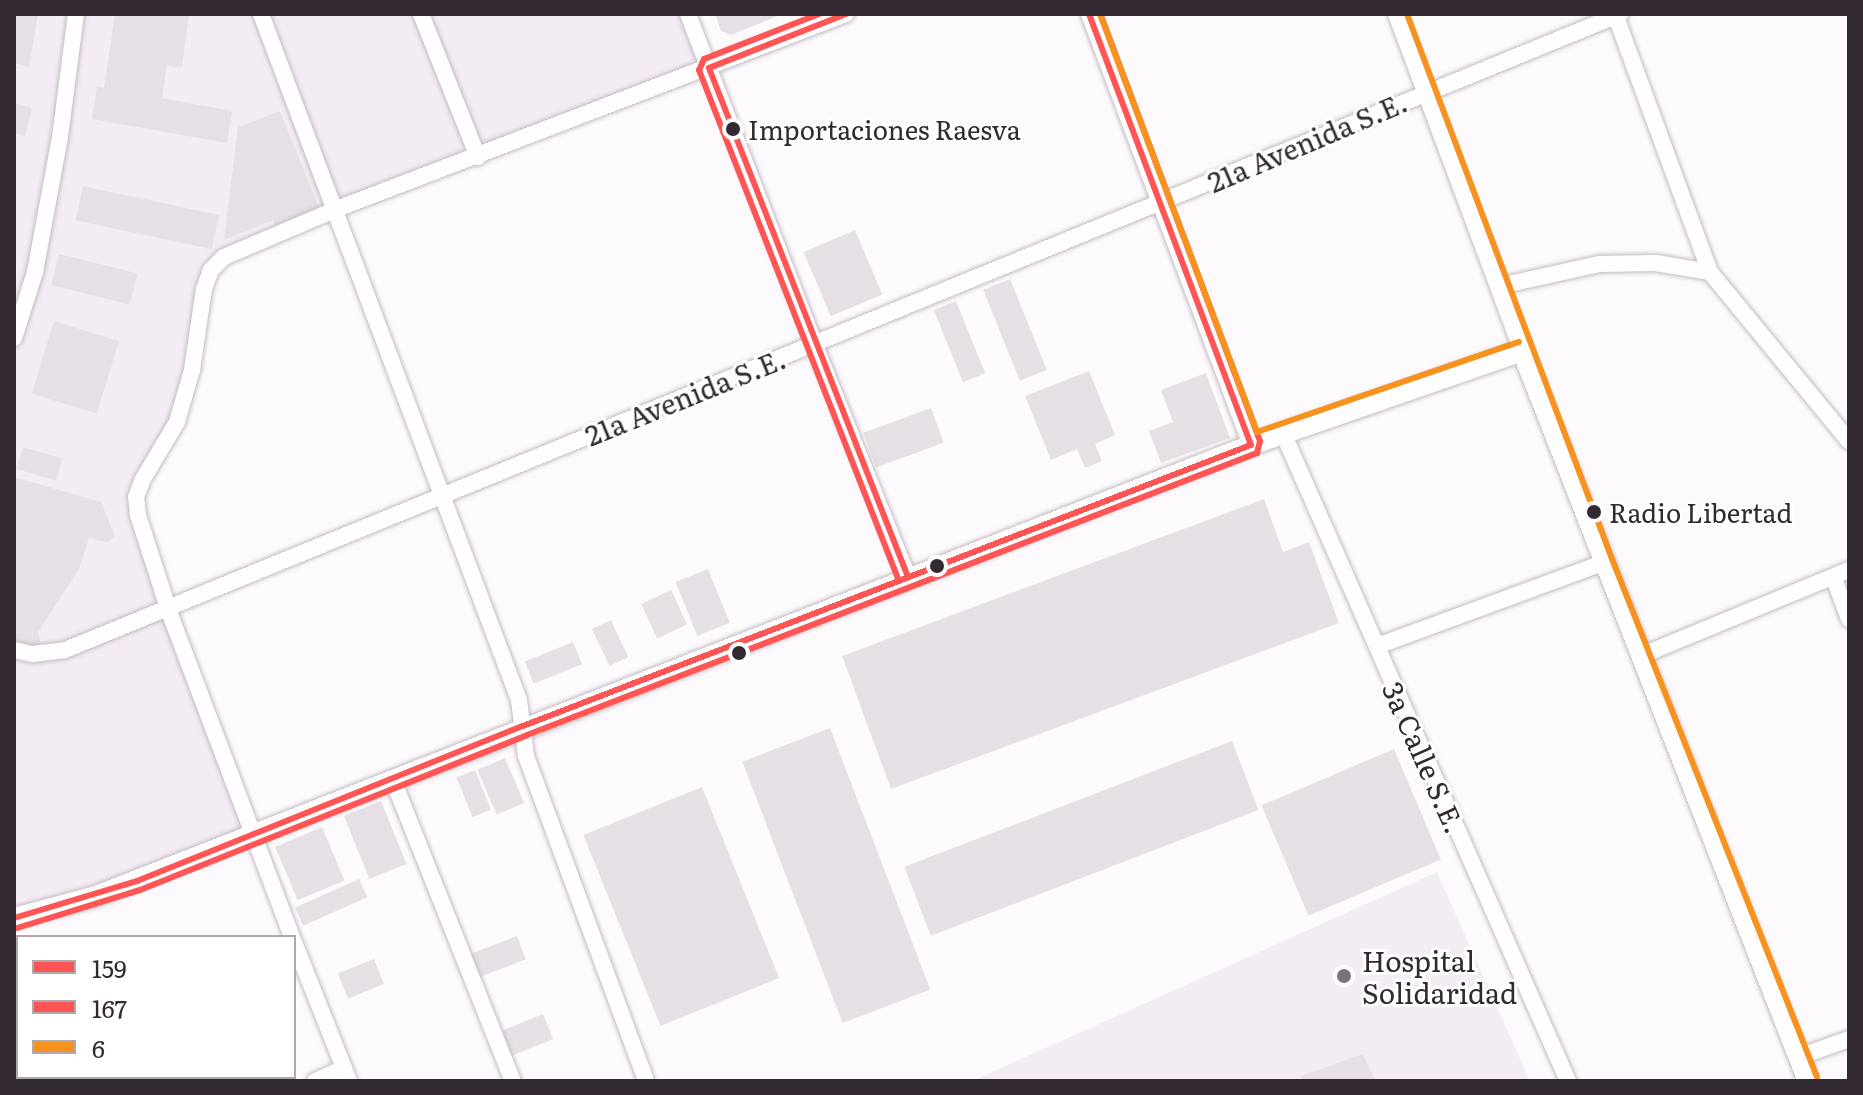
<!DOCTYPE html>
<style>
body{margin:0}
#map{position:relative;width:1863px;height:1095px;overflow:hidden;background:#fdfafd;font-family:Literata,serif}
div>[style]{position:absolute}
.built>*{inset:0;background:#f4ecf4}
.building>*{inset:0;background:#e6e0e6;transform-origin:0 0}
.roads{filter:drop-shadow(0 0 2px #c3bcc2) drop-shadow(0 0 2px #c3bcc2)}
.minor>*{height:16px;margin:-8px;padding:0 8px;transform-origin:8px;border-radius:8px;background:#fffeff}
.tertiary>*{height:20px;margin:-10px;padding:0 10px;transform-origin:10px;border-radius:10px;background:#fffeff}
.bus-1>*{height:6px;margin:-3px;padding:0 3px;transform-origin:3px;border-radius:3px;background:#f55}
.bus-2>*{height:6px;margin:-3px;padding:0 3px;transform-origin:3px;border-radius:3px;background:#f55}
.bus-3>*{height:6px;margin:-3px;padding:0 3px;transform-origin:3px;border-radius:3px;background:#f7921f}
.dots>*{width:22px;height:22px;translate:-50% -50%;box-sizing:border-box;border:4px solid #fff;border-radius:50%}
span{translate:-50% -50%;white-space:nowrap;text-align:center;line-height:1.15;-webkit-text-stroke:6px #fff;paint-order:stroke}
.bus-label{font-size:26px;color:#322932}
.left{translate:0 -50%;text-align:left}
.street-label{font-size:28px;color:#322932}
.poi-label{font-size:28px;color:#322932}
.frame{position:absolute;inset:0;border:16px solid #322932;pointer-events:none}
.legend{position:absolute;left:16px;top:935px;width:280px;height:144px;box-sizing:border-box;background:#fff;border:2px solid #ada9ad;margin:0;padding:10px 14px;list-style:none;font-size:24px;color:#322932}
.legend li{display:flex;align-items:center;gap:16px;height:40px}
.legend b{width:40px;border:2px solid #ada9ad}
</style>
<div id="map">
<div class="built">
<div style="clip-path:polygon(14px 14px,688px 14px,709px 68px,224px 257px,211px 270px,192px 370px,136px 497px,251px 835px,14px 918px)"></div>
<div style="clip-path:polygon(1437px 872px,1530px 1081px,972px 1081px)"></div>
</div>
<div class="building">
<div style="clip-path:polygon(14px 14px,38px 14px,29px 67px,14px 63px)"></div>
<div style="clip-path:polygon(115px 14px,189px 14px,182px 68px,167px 66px,162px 98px,232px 111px,227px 143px,92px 119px,97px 86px,104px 88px)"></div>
<div style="clip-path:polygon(715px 14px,783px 14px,731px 35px,721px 31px)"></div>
<div style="clip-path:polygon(14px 103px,32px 108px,25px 136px,14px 133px)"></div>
<div style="clip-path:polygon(280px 111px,320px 210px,275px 229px,274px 220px,224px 240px,238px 127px)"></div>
<div style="left:83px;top:186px;width:139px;height:35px;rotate:12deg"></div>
<div style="left:855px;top:230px;width:70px;height:56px;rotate:67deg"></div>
<div style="left:59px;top:254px;width:81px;height:32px;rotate:14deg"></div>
<div style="left:1010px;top:279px;width:98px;height:29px;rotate:68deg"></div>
<div style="left:956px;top:301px;width:78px;height:24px;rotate:68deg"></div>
<div style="left:54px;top:321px;width:68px;height:76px;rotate:17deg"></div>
<div style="clip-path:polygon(1089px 371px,1115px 435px,1095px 444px,1102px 461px,1085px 468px,1077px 449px,1051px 460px,1025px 396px)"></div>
<div style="clip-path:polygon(1206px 373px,1230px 438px,1161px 463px,1149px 431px,1173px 422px,1161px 390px)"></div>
<div style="left:931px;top:408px;width:37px;height:72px;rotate:70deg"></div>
<div style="left:23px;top:447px;width:41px;height:23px;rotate:16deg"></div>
<div style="clip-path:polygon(14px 477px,101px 502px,115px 536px,107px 542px,89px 538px,79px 569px,38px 632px,42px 650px,14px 641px)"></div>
<div style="clip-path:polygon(1264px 499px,1283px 552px,1309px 542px,1339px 623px,891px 789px,842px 656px)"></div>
<div style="left:708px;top:569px;width:58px;height:35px;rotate:68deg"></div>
<div style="left:671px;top:590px;width:38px;height:33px;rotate:65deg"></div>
<div style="left:611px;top:620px;width:41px;height:21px;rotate:65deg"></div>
<div style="left:573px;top:642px;width:24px;height:52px;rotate:68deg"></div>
<div style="left:830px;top:728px;width:280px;height:94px;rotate:69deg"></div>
<div style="left:1232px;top:741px;width:74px;height:351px;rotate:69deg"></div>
<div style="left:1394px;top:749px;width:120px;height:144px;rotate:67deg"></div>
<div style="left:505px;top:758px;width:49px;height:30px;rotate:67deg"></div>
<div style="left:475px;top:770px;width:43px;height:20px;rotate:68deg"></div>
<div style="left:702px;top:787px;width:206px;height:128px;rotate:68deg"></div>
<div style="left:381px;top:801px;width:68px;height:40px;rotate:68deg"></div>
<div style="left:322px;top:827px;width:58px;height:51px;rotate:67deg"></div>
<div style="left:359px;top:879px;width:20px;height:70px;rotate:66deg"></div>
<div style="left:517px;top:936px;width:25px;height:55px;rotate:69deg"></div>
<div style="left:18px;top:950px;width:50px;height:4px;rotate:90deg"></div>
<div style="left:374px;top:959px;width:27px;height:39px;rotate:68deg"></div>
<div style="left:543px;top:1014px;width:27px;height:48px;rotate:68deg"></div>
<div style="clip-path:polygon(1363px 1054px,1375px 1081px,1303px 1081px,1301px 1076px)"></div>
</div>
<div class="roads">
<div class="minor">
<div style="left:261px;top:14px;width:733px;rotate:69.39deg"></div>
<div style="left:519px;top:700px;width:56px;rotate:82.9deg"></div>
<div style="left:526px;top:756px;width:346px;rotate:69.7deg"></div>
<div style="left:421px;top:14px;width:154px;rotate:68.3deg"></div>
<div style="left:688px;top:14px;width:352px;rotate:69deg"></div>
<div style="left:814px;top:343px;width:252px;rotate:68.1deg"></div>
<div style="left:1089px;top:14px;width:460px;rotate:69.4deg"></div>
<div style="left:1396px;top:14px;width:360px;rotate:69.5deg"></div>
<div style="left:1615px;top:14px;width:275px;rotate:69.8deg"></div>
<div style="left:1710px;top:272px;width:219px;rotate:50.6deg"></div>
<div style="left:1500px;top:286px;width:101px;rotate:-12.5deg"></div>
<div style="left:1599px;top:264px;width:57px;rotate:-1deg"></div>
<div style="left:1656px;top:263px;width:55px;rotate:9.5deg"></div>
<div style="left:14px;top:338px;width:69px;rotate:-72.3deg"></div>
<div style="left:35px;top:272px;width:137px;rotate:-79.5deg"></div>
<div style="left:60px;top:137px;width:124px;rotate:-82.6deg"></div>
<div style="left:1283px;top:433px;width:708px;rotate:66.26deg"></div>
<div style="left:1834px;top:579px;width:43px;rotate:69.4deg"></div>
<div style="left:1377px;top:646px;width:241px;rotate:-20.2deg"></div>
<div style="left:14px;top:650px;width:19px;rotate:12deg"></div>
<div style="left:33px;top:654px;width:32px;rotate:-7deg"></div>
<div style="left:65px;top:650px;width:1680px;rotate:-22.24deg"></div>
<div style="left:1640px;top:656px;width:226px;rotate:-22.4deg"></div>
<div style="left:393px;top:780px;width:324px;rotate:68.3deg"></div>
<div style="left:292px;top:937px;width:352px;rotate:-110.7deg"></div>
<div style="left:168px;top:608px;width:98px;rotate:-107.9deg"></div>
<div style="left:138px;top:515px;width:18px;rotate:-96deg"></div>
<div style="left:136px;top:497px;width:19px;rotate:-69deg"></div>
<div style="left:143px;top:479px;width:66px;rotate:-59.2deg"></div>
<div style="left:177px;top:422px;width:54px;rotate:-73.9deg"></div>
<div style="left:192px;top:370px;width:82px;rotate:-81.6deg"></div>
<div style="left:204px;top:289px;width:20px;rotate:-70deg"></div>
<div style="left:211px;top:270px;width:18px;rotate:-45deg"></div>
<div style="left:224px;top:257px;width:120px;rotate:-23.1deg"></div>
<div style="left:334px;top:210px;width:548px;rotate:-20.95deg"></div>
<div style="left:294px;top:942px;width:149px;rotate:68.4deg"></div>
<div style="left:1799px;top:1057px;width:53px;rotate:-19.8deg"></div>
<div style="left:315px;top:1081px;width:32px;rotate:-24deg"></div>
</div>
<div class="tertiary">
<div style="left:14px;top:918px;width:85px;rotate:-15deg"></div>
<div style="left:96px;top:896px;width:1240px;rotate:-21.33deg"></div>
<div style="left:1251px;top:445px;width:287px;rotate:-19.1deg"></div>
<div style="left:1522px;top:351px;width:784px;rotate:68.61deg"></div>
</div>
</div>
<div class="bus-1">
<div style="left:846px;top:14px;width:147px;rotate:158.5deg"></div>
<div style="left:709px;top:68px;width:547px;rotate:68.65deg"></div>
<div style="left:14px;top:918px;width:128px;rotate:-16.7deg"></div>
<div style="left:137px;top:881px;width:416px;rotate:-21.9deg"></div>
<div style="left:523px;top:726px;width:780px;rotate:-21.11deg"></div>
<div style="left:1251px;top:445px;width:460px;rotate:-110.6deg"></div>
</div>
<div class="bus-2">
<div style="left:819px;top:14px;width:123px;rotate:158.6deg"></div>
<div style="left:704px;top:59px;width:12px;rotate:114deg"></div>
<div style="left:699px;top:70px;width:549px;rotate:68.63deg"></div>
<div style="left:17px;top:928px;width:129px;rotate:-17.2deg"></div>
<div style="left:140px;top:890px;width:417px;rotate:-21.8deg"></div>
<div style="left:527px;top:735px;width:783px;rotate:-21.12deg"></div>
<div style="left:1257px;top:453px;width:12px;rotate:-76deg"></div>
<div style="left:1260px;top:441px;width:456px;rotate:-110.5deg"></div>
</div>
<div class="bus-3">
<div style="left:1100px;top:14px;width:447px;rotate:69.4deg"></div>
<div style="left:1257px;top:432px;width:277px;rotate:-19deg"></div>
<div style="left:1407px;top:14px;width:582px;rotate:69.39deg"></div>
<div style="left:1612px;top:559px;width:557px;rotate:68.41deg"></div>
</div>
<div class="dots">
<div style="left:733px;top:129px;background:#322932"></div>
<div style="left:1594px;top:512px;background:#322932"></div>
<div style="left:937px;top:566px;background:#322932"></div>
<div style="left:739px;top:653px;background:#322932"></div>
<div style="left:1344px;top:976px;background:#797279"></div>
</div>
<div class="bus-label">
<span class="left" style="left:748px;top:129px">Importaciones Raesva</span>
<span class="left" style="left:1609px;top:512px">Radio Libertad</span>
</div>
<div class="street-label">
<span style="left:1307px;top:141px;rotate:-23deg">21a Avenida S.E.</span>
<span style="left:685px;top:396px;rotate:-22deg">21a Avenida S.E.</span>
<span style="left:1425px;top:757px;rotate:66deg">3a Calle S.E.</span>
</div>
<div class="poi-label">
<span class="left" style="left:1362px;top:976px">Hospital<br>Solidaridad</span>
</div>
<div class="frame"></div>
<ul class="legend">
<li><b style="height:10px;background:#f55"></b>159</li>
<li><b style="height:10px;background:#f55"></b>167</li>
<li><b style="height:10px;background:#f7921f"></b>6</li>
</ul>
</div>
